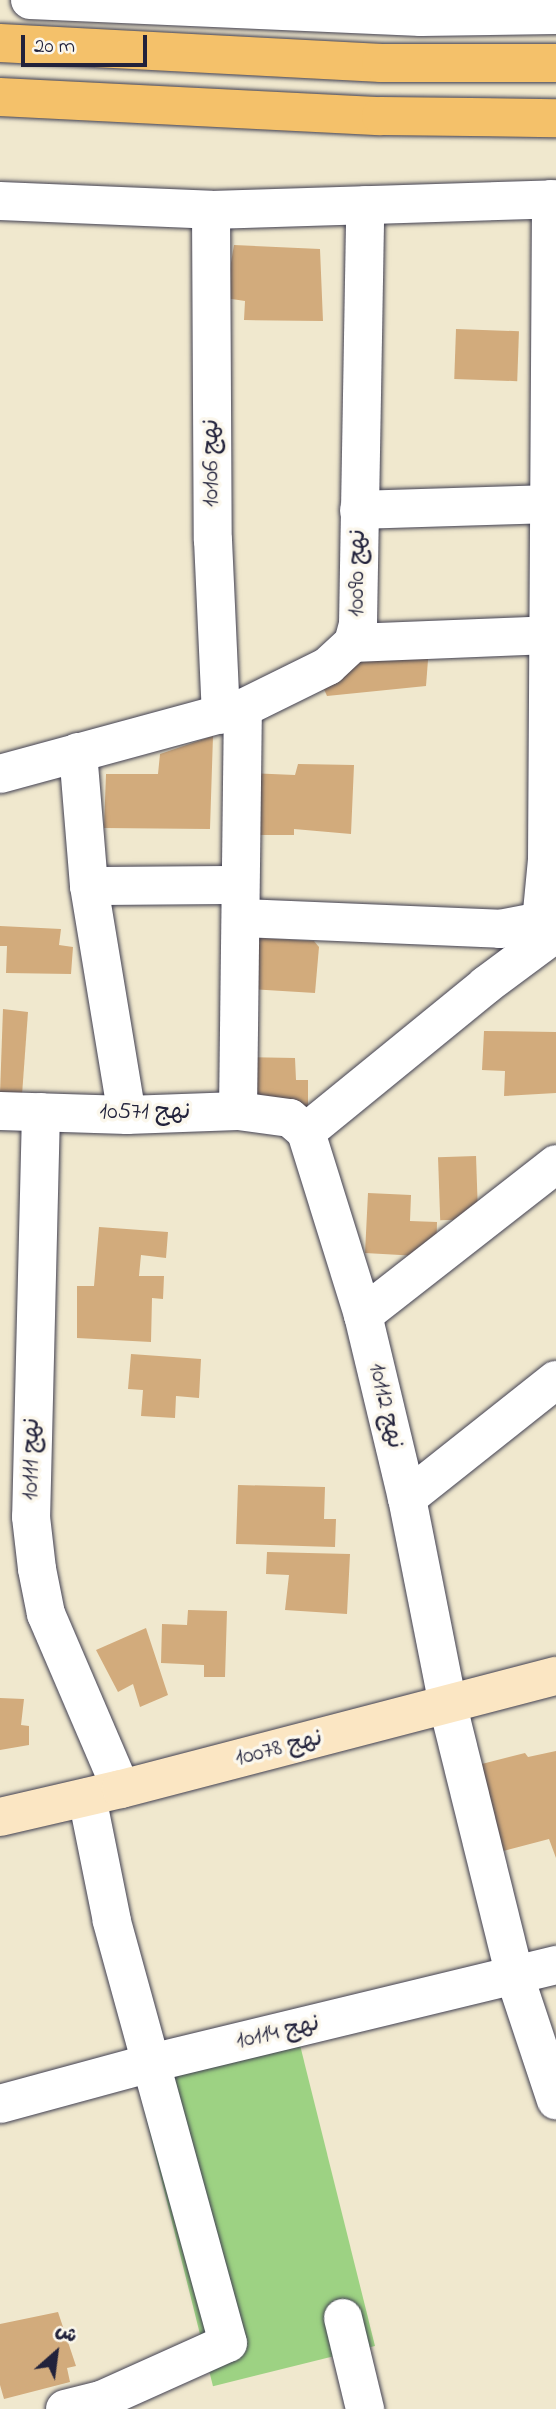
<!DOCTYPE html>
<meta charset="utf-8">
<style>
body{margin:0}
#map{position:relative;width:556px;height:2409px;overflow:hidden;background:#f0e8ce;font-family:"Indie Flower","Playpen Sans Arabic",sans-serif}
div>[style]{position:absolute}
.green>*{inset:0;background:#9dd283;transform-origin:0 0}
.building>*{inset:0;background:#d2ab7c;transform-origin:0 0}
.roads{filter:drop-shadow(0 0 2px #414051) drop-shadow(0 0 2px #414051)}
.street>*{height:38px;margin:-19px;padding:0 19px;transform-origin:19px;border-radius:19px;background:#fff}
.secondary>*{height:38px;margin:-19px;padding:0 19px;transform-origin:19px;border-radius:19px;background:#fbe6c3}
.highway>*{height:38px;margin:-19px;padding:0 19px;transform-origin:19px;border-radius:19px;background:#f4c16a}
span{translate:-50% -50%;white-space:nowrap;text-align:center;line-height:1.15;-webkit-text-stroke:7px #fbf7ec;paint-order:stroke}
.street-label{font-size:24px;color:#22223b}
.north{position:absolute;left:21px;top:2318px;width:70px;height:70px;-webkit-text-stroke:5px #fbf7ec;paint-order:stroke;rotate:28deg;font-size:19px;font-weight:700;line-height:28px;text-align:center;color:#22223b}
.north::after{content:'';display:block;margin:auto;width:24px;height:32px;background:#22223b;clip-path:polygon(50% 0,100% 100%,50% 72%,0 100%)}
.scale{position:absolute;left:21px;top:35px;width:126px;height:32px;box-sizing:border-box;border:4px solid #22223b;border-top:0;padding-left:9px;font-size:21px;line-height:24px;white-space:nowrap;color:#22223b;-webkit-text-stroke:5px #fbf7ec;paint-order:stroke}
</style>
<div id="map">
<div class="green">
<div style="left:293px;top:2017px;width:339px;height:167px;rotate:76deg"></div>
</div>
<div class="building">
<div style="clip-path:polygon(234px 245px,320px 249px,323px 321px,244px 320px,245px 301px,225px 298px)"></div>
<div style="left:456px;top:329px;width:63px;height:50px;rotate:2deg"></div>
<div style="clip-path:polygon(368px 647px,429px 647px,426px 686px,327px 696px,323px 687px)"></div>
<div style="clip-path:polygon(213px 736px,210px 829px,104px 828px,106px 774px,158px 774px,160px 754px)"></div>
<div style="clip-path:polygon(298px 764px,354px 765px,351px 834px,294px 829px,294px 835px,251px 835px,249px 773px,295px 775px)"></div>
<div style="clip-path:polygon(0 926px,61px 929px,59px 945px,73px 947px,71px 974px,6px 973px,7px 946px,0 946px)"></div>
<div style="clip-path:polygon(256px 938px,314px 941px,319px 947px,315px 993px,250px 989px)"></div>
<div style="clip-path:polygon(3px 1009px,28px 1012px,22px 1095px,0 1094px)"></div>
<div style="clip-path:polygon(484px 1031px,556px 1032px,556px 1093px,504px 1096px,505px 1071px,482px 1070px)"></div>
<div style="clip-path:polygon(244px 1057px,295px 1058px,296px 1080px,308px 1080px,308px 1108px,243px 1107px)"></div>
<div style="left:476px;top:1156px;width:63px;height:38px;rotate:88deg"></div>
<div style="clip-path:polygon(368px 1193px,411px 1195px,410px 1221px,437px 1222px,436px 1257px,365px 1253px)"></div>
<div style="clip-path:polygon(99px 1227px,168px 1232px,166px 1258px,141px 1255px,139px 1276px,164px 1276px,163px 1299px,152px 1298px,151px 1342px,77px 1338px,77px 1286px,94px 1286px)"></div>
<div style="clip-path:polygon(131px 1354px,201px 1359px,199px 1398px,176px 1396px,175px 1418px,141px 1416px,143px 1390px,128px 1389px)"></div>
<div style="clip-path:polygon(238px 1485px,325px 1487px,324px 1519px,336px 1519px,335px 1547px,236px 1544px)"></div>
<div style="clip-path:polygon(267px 1552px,350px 1554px,347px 1614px,285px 1610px,289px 1575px,266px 1574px)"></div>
<div style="clip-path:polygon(188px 1610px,227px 1611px,225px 1677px,204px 1677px,204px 1665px,161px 1663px,162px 1624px,187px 1625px)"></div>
<div style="clip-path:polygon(146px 1628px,168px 1695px,140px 1707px,133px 1684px,118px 1692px,96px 1650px)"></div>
<div style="clip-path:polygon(0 1698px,24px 1699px,21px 1725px,29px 1726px,29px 1745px,0 1750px)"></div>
<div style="clip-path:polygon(556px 1751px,556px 1858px,549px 1839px,492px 1854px,470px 1767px,525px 1753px,528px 1757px)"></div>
<div style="clip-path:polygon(58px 2312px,76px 2366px,67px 2368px,70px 2382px,4px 2399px,0 2385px,0 2324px)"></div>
</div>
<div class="roads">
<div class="street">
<div style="left:30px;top:0;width:391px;rotate:2.5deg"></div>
<div style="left:421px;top:17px;width:135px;rotate:-0.8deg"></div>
<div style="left:0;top:201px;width:211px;rotate:2.4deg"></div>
<div style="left:211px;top:210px;width:345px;rotate:-1.8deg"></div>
<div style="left:211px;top:210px;width:330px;rotate:89.7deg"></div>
<div style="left:213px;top:540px;width:175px;rotate:87.4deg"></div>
<div style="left:359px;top:510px;width:190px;rotate:-1.8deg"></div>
<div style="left:353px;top:643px;width:196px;rotate:-2.3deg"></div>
<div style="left:78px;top:752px;width:134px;rotate:85.3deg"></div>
<div style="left:89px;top:886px;width:232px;rotate:80.6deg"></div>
<div style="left:0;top:774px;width:252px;rotate:-15.2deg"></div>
<div style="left:243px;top:708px;width:95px;rotate:-26.3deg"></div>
<div style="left:328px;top:666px;width:34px;rotate:-43deg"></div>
<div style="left:353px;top:643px;width:20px;rotate:-75deg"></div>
<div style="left:358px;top:624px;width:419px;rotate:-89deg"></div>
<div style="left:89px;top:886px;width:151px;rotate:-0.4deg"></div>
<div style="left:242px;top:918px;width:258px;rotate:2.4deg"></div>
<div style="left:500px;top:929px;width:57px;rotate:-11.1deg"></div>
<div style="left:541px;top:922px;width:62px;rotate:-84.5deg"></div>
<div style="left:547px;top:860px;width:661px;rotate:-89.65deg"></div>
<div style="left:0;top:1111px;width:127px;rotate:1.8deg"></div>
<div style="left:127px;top:1115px;width:111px;rotate:-2.1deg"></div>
<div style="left:238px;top:1111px;width:52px;rotate:7.7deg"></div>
<div style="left:290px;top:1118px;width:21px;rotate:41deg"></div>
<div style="left:306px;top:1132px;width:192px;rotate:72.7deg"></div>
<div style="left:363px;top:1315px;width:188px;rotate:76.5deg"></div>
<div style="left:407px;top:1498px;width:212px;rotate:78.8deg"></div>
<div style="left:448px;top:1706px;width:279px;rotate:76.1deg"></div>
<div style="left:515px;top:1977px;width:130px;rotate:71.6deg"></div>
<div style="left:238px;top:1111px;width:403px;rotate:-89.3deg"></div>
<div style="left:41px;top:1112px;width:405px;rotate:91.4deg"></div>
<div style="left:31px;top:1517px;width:52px;rotate:83.4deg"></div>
<div style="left:37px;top:1569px;width:46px;rotate:78.7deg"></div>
<div style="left:46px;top:1614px;width:190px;rotate:66.8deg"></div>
<div style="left:306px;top:1132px;width:232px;rotate:-39.2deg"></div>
<div style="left:486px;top:985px;width:87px;rotate:-36.6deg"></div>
<div style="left:363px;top:1315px;width:245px;rotate:-38deg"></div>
<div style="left:407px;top:1498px;width:190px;rotate:-38.4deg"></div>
<div style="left:0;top:2104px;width:156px;rotate:-15.2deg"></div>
<div style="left:151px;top:2063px;width:417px;rotate:-13.6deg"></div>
<div style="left:343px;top:2318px;width:94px;rotate:76.4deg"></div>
<div style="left:65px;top:2409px;width:37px;rotate:-14deg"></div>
<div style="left:101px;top:2400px;width:139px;rotate:-24.2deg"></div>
<div style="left:228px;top:2343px;width:438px;rotate:-105.4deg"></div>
<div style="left:112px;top:1921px;width:126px;rotate:-101.4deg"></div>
</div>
<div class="secondary">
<div style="left:0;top:1817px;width:124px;rotate:-13deg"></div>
<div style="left:121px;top:1789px;width:449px;rotate:-14.6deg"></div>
</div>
<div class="highway">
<div style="left:0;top:43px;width:382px;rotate:3deg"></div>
<div style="left:381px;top:63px;width:175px"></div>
<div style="left:0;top:97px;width:381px;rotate:2.9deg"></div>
<div style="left:381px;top:116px;width:175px;rotate:0.7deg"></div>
</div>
</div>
<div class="street-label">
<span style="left:212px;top:463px;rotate:-90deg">نهج 10106</span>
<span style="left:358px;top:573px;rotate:-89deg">نهج 10090</span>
<span style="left:145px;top:1113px">نهج 10571</span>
<span style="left:385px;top:1406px;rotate:77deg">نهج 10112</span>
<span style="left:32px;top:1459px;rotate:-89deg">نهج 10111</span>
<span style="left:279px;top:1749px;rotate:-14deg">نهج 10078</span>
<span style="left:278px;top:2033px;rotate:-13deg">نهج 10114</span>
</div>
<div class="north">ش</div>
<div class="scale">20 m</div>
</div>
